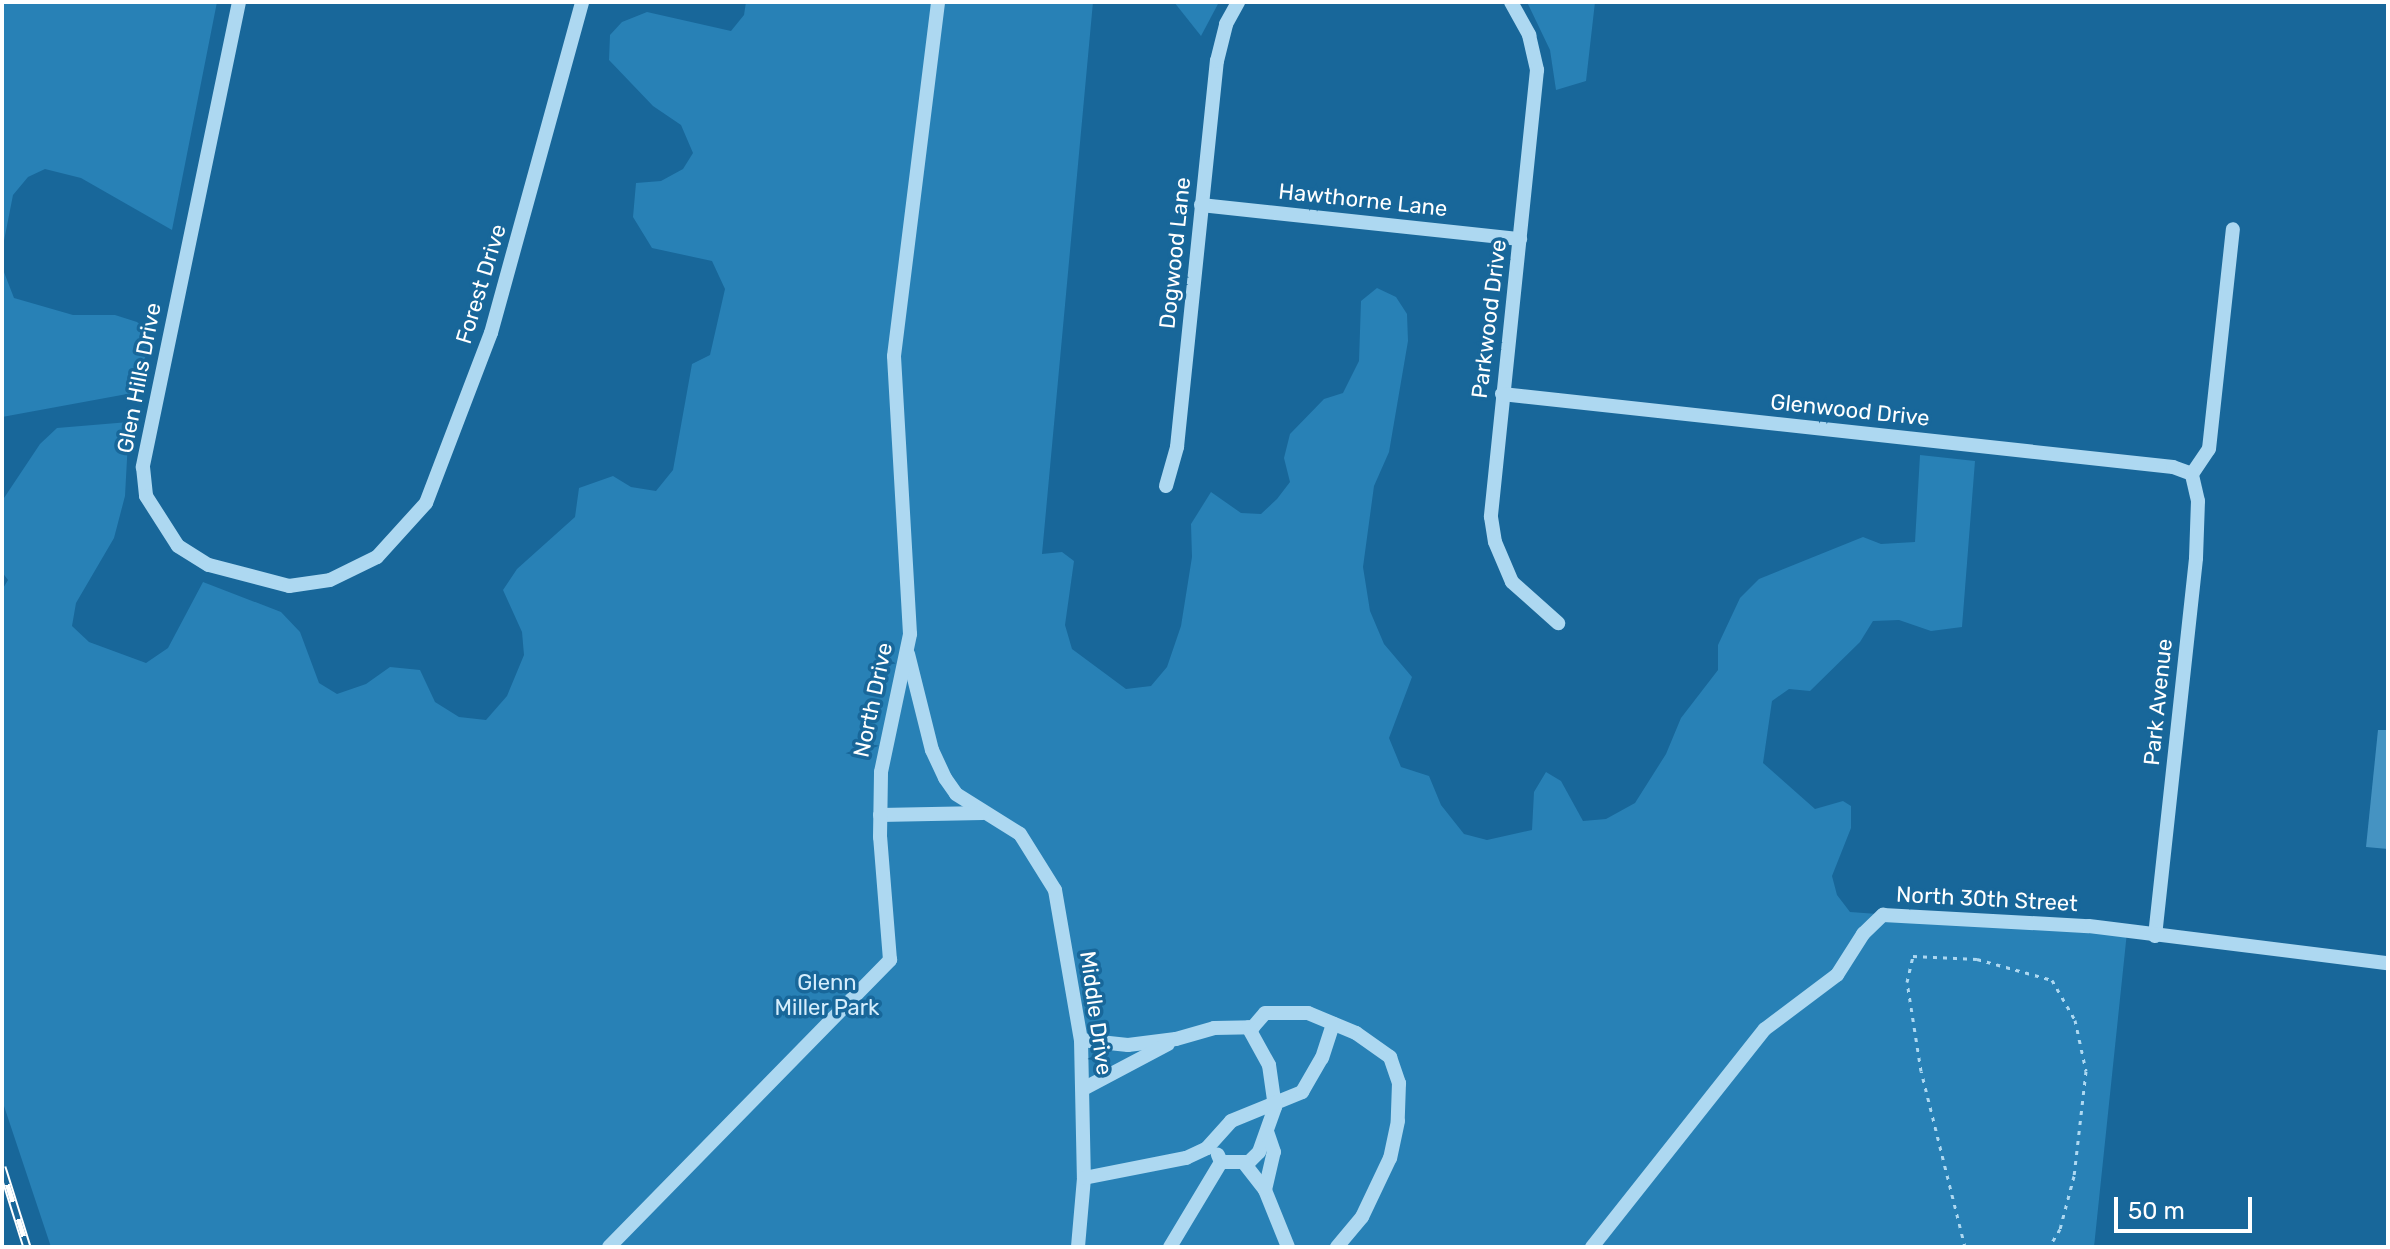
<!DOCTYPE html>
<style>
body{margin:0}
#map{position:relative;width:2390px;height:1249px;overflow:hidden;background:#18679a;font-family:Rubik,sans-serif}
div>[style]{position:absolute}
.green>*{inset:0;background:#2881b6}
.building>*{inset:0;background:#4593c2}
.path>*{height:3px;margin-top:-1.5px;transform-origin:0;background:repeating-linear-gradient(90deg,#add8f1 0 4px,transparent 0 10px)}
.minor>*{height:14px;margin:-7px;padding:0 7px;transform-origin:7px;border-radius:7px;background:#add8f1}
.rail>*{height:9px;margin-top:-4.5px;transform-origin:0;background:repeating-linear-gradient(90deg,#18679a 0 18px,#fff 0 36px);box-sizing:border-box;border-block:2px solid #fff}
span{translate:-50% -50%;white-space:nowrap;text-align:center;line-height:1.15;-webkit-text-stroke:7px #18679a;paint-order:stroke}
.street-label{font-size:22px;color:#fff}
.park-label{font-size:22px;color:#d5edfc}
.frame{position:absolute;inset:0;border:4px solid #fff;pointer-events:none}
.scale{position:absolute;left:2114px;top:1197px;width:138px;height:36px;box-sizing:border-box;border:4px solid #fff;border-top:0;padding-left:10px;font-size:24px;line-height:28px;white-space:nowrap;color:#fff;-webkit-text-stroke:6px #18679a;paint-order:stroke}
</style>
<div id="map">
<div class="green">
<div style="clip-path:polygon(2px 2px,217px 2px,172px 230px,81px 178px,45px 169px,28px 177px,13px 195px,2px 251px)"></div>
<div style="clip-path:polygon(746px 2px,1093px 2px,1042px 554px,1062px 552px,1074px 561px,1065px 625px,1072px 649px,1126px 689px,1151px 686px,1167px 667px,1181px 626px,1192px 557px,1191px 524px,1211px 492px,1241px 513px,1261px 514px,1277px 499px,1290px 482px,1284px 458px,1290px 434px,1324px 399px,1343px 393px,1359px 361px,1361px 301px,1377px 288px,1396px 297px,1407px 314px,1408px 341px,1389px 452px,1374px 486px,1363px 567px,1370px 611px,1384px 644px,1412px 677px,1389px 738px,1401px 767px,1429px 776px,1441px 805px,1464px 834px,1487px 840px,1532px 830px,1534px 792px,1546px 772px,1561px 781px,1583px 821px,1606px 819px,1635px 803px,1666px 754px,1681px 718px,1718px 670px,1718px 645px,1740px 598px,1759px 579px,1863px 537px,1881px 544px,1915px 542px,1920px 455px,1975px 461px,1962px 627px,1931px 631px,1899px 620px,1873px 621px,1860px 642px,1810px 691px,1789px 689px,1772px 701px,1763px 763px,1815px 809px,1843px 801px,1851px 806px,1851px 828px,1832px 876px,1837px 895px,1850px 912px,2127px 932px,2094px 1247px,51px 1247px,2px 1100px,2px 590px,8px 580px,2px 572px,2px 501px,40px 444px,57px 428px,129px 422px,125px 496px,114px 538px,76px 603px,72px 626px,89px 642px,146px 663px,168px 648px,203px 582px,281px 612px,300px 632px,319px 683px,337px 694px,366px 684px,390px 667px,420px 670px,435px 702px,459px 717px,486px 720px,507px 696px,524px 655px,522px 632px,503px 590px,517px 569px,575px 517px,579px 488px,613px 476px,631px 487px,656px 491px,673px 470px,692px 364px,710px 355px,725px 289px,712px 261px,652px 248px,633px 217px,636px 183px,661px 181px,683px 169px,693px 153px,681px 125px,653px 106px,609px 60px,610px 35px,622px 22px,647px 12px,731px 31px,744px 15px)"></div>
<div style="clip-path:polygon(1174px 2px,1219px 2px,1201px 36px)"></div>
<div style="clip-path:polygon(1527px 2px,1595px 2px,1586px 81px,1556px 90px,1550px 50px)"></div>
<div style="clip-path:polygon(2px 267px,14px 298px,73px 315px,115px 315px,137px 322px,150px 334px,138px 392px,2px 417px)"></div>
</div>
<div class="building">
<div style="clip-path:polygon(2378px 730px,2388px 730px,2388px 849px,2366px 847px)"></div>
</div>
<div class="path">
<div style="left:1965px;top:1247px;width:181px;rotate:-104deg"></div>
<div style="left:1921px;top:1071px;width:90px;rotate:-98.9deg"></div>
<div style="left:1907px;top:982px;width:27px;rotate:-77deg"></div>
<div style="left:1913px;top:956px;width:64px;rotate:2.7deg"></div>
<div style="left:1977px;top:959px;width:78px;rotate:15.6deg"></div>
<div style="left:2052px;top:980px;width:46px;rotate:60.1deg"></div>
<div style="left:2075px;top:1020px;width:52px;rotate:77.8deg"></div>
<div style="left:2086px;top:1071px;width:106px;rotate:96.5deg"></div>
<div style="left:2074px;top:1176px;width:55px;rotate:104.8deg"></div>
<div style="left:2060px;top:1229px;width:21px;rotate:121deg"></div>
</div>
<div class="minor">
<div style="left:239px;top:2px;width:475px;rotate:101.7deg"></div>
<div style="left:143px;top:467px;width:29px;rotate:84deg"></div>
<div style="left:146px;top:496px;width:59px;rotate:57.4deg"></div>
<div style="left:178px;top:546px;width:36px;rotate:32deg"></div>
<div style="left:209px;top:565px;width:83px;rotate:14.7deg"></div>
<div style="left:289px;top:586px;width:41px;rotate:-8.3deg"></div>
<div style="left:330px;top:580px;width:52px;rotate:-26.1deg"></div>
<div style="left:377px;top:557px;width:73px;rotate:-47.8deg"></div>
<div style="left:426px;top:503px;width:182px;rotate:-69.1deg"></div>
<div style="left:491px;top:333px;width:343px;rotate:-74.6deg"></div>
<div style="left:1511px;top:2px;width:38px;rotate:61deg"></div>
<div style="left:1529px;top:35px;width:36px;rotate:77deg"></div>
<div style="left:1537px;top:70px;width:449px;rotate:95.9deg"></div>
<div style="left:1491px;top:517px;width:25px;rotate:81deg"></div>
<div style="left:1495px;top:542px;width:43px;rotate:67deg"></div>
<div style="left:1512px;top:582px;width:62px;rotate:41.7deg"></div>
<div style="left:1201px;top:205px;width:321px;rotate:6.1deg"></div>
<div style="left:1502px;top:394px;width:675px;rotate:6.21deg"></div>
<div style="left:2173px;top:467px;width:20px;rotate:20deg"></div>
<div style="left:2192px;top:474px;width:30px;rotate:-56deg"></div>
<div style="left:2209px;top:449px;width:221px;rotate:-83.8deg"></div>
<div style="left:1166px;top:486px;width:41px;rotate:-74.2deg"></div>
<div style="left:1177px;top:447px;width:388px;rotate:-84.1deg"></div>
<div style="left:1217px;top:61px;width:38px;rotate:-76deg"></div>
<div style="left:1226px;top:24px;width:25px;rotate:-61deg"></div>
<div style="left:908px;top:654px;width:99px;rotate:76deg"></div>
<div style="left:932px;top:750px;width:31px;rotate:65deg"></div>
<div style="left:945px;top:778px;width:19px;rotate:55deg"></div>
<div style="left:956px;top:794px;width:75px;rotate:32deg"></div>
<div style="left:1020px;top:834px;width:66px;rotate:58deg"></div>
<div style="left:1055px;top:890px;width:152px;rotate:80.2deg"></div>
<div style="left:1081px;top:1040px;width:138px;rotate:88.8deg"></div>
<div style="left:1084px;top:1178px;width:69px;rotate:95deg"></div>
<div style="left:880px;top:815px;width:103px;rotate:-1.1deg"></div>
<div style="left:2155px;top:936px;width:380px;rotate:-83.8deg"></div>
<div style="left:2196px;top:558px;width:57px;rotate:-88deg"></div>
<div style="left:2198px;top:501px;width:28px;rotate:-103deg"></div>
<div style="left:1081px;top:1040px;width:47px;rotate:6.1deg"></div>
<div style="left:1128px;top:1045px;width:48px;rotate:-7.1deg"></div>
<div style="left:1176px;top:1039px;width:40px;rotate:-16deg"></div>
<div style="left:1214px;top:1028px;width:39px;rotate:-1deg"></div>
<div style="left:1253px;top:1027px;width:18px;rotate:-49deg"></div>
<div style="left:1265px;top:1013px;width:43px"></div>
<div style="left:1308px;top:1013px;width:52px;rotate:22.6deg"></div>
<div style="left:1356px;top:1033px;width:42px;rotate:35.2deg"></div>
<div style="left:1390px;top:1057px;width:28px;rotate:71deg"></div>
<div style="left:1399px;top:1083px;width:38px;rotate:92deg"></div>
<div style="left:1398px;top:1121px;width:38px;rotate:102deg"></div>
<div style="left:1390px;top:1158px;width:65px;rotate:115.4deg"></div>
<div style="left:1362px;top:1217px;width:39px;rotate:130deg"></div>
<div style="left:1083px;top:1089px;width:96px;rotate:-27.9deg"></div>
<div style="left:1221px;top:1162px;width:28px"></div>
<div style="left:1249px;top:1162px;width:14px;rotate:-45deg"></div>
<div style="left:1259px;top:1152px;width:48px;rotate:-70.4deg"></div>
<div style="left:1275px;top:1107px;width:42px;rotate:-98.1deg"></div>
<div style="left:1269px;top:1065px;width:43px;rotate:-118.9deg"></div>
<div style="left:1244px;top:1163px;width:34px;rotate:52deg"></div>
<div style="left:1265px;top:1190px;width:61px;rotate:68deg"></div>
<div style="left:1084px;top:1178px;width:104px;rotate:-11.1deg"></div>
<div style="left:1186px;top:1158px;width:23px;rotate:-25deg"></div>
<div style="left:1207px;top:1148px;width:36px;rotate:-48deg"></div>
<div style="left:1231px;top:1121px;width:77px;rotate:-22.2deg"></div>
<div style="left:1302px;top:1092px;width:39px;rotate:-60deg"></div>
<div style="left:1322px;top:1058px;width:36px;rotate:-72deg"></div>
<div style="left:1265px;top:1190px;width:39px;rotate:-77deg"></div>
<div style="left:1274px;top:1152px;width:21px;rotate:-109deg"></div>
<div style="left:609px;top:1247px;width:402px;rotate:-45.6deg"></div>
<div style="left:890px;top:960px;width:123px;rotate:-94.6deg"></div>
<div style="left:880px;top:837px;width:65px;rotate:-89.1deg"></div>
<div style="left:881px;top:772px;width:141px;rotate:-78.1deg"></div>
<div style="left:910px;top:634px;width:278px;rotate:-93.3deg"></div>
<div style="left:894px;top:356px;width:357px;rotate:-82.9deg"></div>
<div style="left:1170px;top:1247px;width:99px;rotate:-59deg"></div>
<div style="left:1221px;top:1162px;width:8px;rotate:-113deg"></div>
<div style="left:1592px;top:1247px;width:278px;rotate:-51.6deg"></div>
<div style="left:1765px;top:1029px;width:90px;rotate:-36.9deg"></div>
<div style="left:1837px;top:975px;width:49px;rotate:-57.6deg"></div>
<div style="left:1863px;top:934px;width:28px;rotate:-44deg"></div>
<div style="left:1883px;top:915px;width:206px;rotate:3.1deg"></div>
<div style="left:2089px;top:926px;width:301px;rotate:7.1deg"></div>
</div>
<div class="rail">
<div style="left:2px;top:1167px;width:84px;rotate:72.6deg"></div>
</div>
<div class="street-label">
<span style="left:1363px;top:200px;rotate:6deg">Hawthorne Lane</span>
<span style="left:1175px;top:253px;rotate:-84deg">Dogwood Lane</span>
<span style="left:481px;top:284px;rotate:-73deg">Forest Drive</span>
<span style="left:1489px;top:319px;rotate:-83deg">Parkwood Drive</span>
<span style="left:139px;top:378px;rotate:-79deg">Glen Hills Drive</span>
<span style="left:1850px;top:410px;rotate:6deg">Glenwood Drive</span>
<span style="left:873px;top:700px;rotate:-78deg">North Drive</span>
<span style="left:2158px;top:702px;rotate:-84deg">Park Avenue</span>
<span style="left:1987px;top:899px;rotate:3deg">North 30th Street</span>
<span style="left:1096px;top:1013px;rotate:82deg">Middle Drive</span>
</div>
<div class="park-label">
<span style="left:827px;top:995px">Glenn<br>Miller Park</span>
</div>
<div class="frame"></div>
<div class="scale">50 m</div>
</div>
